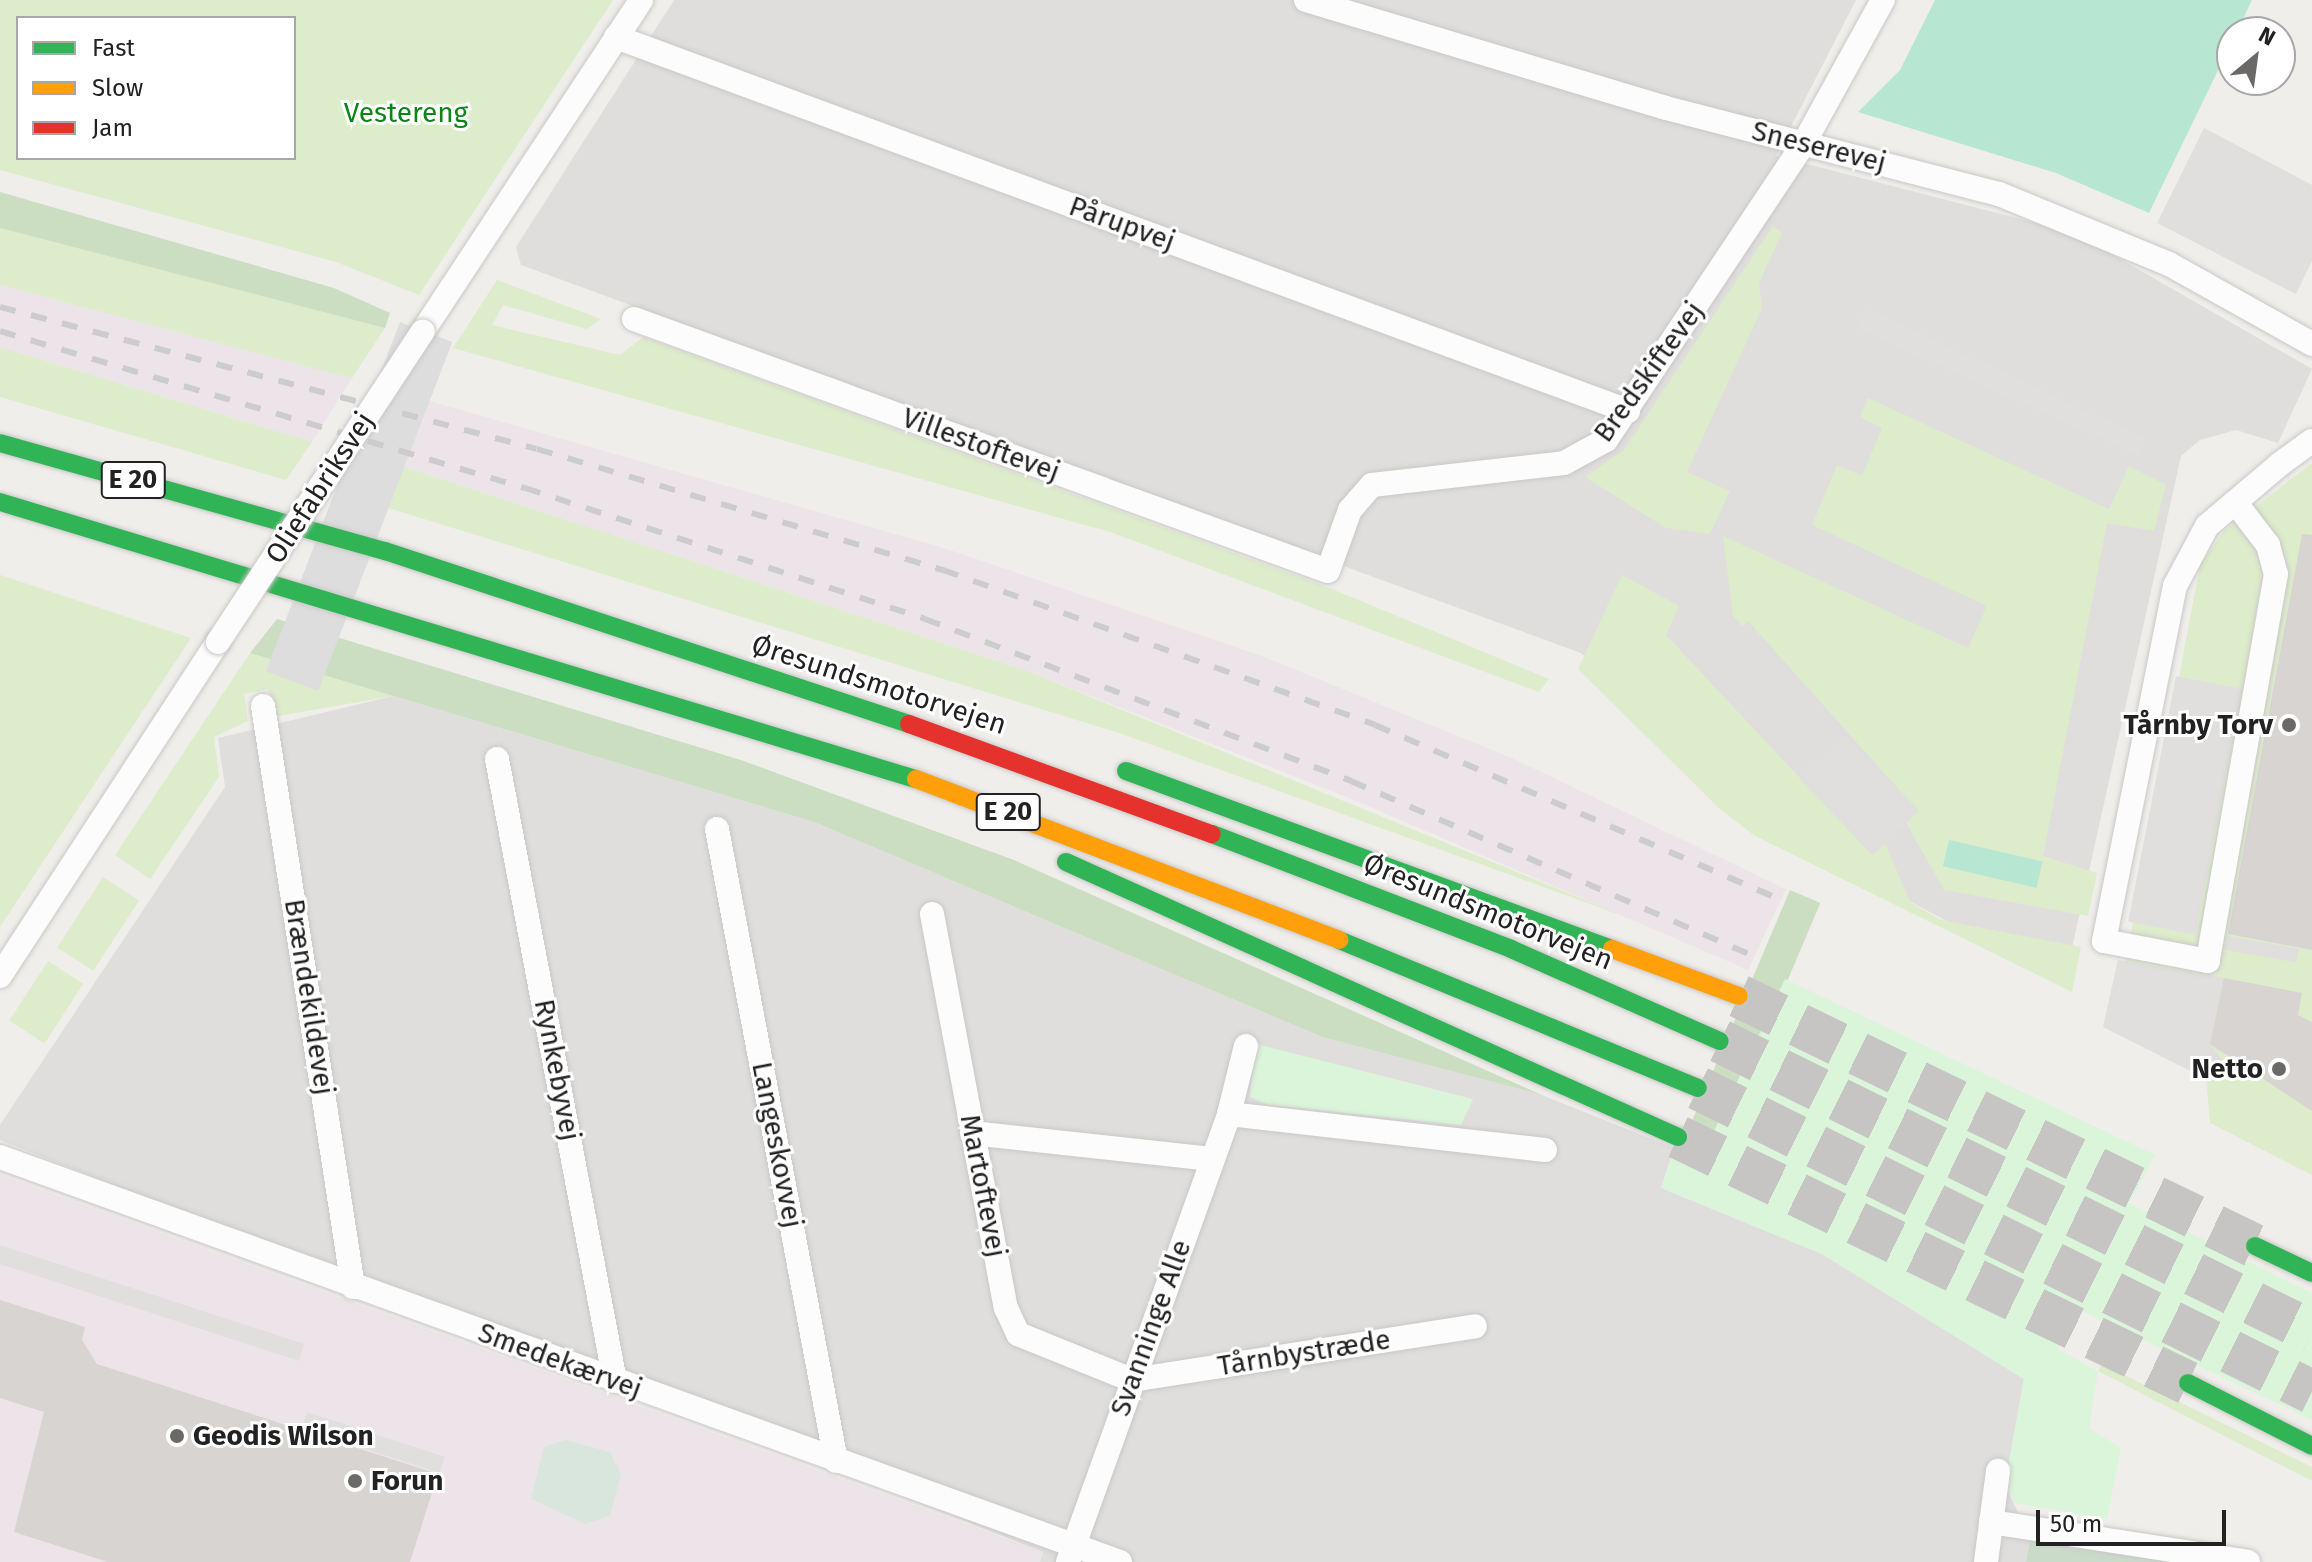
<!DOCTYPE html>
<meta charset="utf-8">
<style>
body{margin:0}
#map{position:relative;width:2312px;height:1562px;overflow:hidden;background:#f0eeeb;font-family:"Fira Sans",sans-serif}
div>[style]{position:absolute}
.residential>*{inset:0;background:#dfdedc}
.industrial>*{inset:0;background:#ede4e9}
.grass>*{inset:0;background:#ddeccb;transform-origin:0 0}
.forest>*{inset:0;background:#cbdec1;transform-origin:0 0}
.wetland>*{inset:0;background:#d9e6de}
.cemetery>*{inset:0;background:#cadbca}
.park>*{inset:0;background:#daf5da}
.pitch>*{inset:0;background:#b7e6d2;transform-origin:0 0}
.parking>*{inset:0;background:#e0dfde;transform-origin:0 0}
.pier>*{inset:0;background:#dedddd;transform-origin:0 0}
.building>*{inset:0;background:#d7d4d2}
.highway-tunnel>*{height:44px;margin-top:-22px;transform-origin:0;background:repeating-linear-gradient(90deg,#c7c5c3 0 44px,transparent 0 66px)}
.roads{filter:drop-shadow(0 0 2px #c9c8c7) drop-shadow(0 0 2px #c9c8c7)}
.street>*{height:24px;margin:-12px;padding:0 12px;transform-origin:12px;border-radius:12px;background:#fdfcfc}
.fast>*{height:18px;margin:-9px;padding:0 9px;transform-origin:9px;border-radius:9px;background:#30b455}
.slow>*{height:18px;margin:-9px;padding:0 9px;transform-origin:9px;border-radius:9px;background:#ff9f0a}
.jam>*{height:18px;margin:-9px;padding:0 9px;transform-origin:9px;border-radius:9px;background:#e5322d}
.rail>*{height:6px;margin-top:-3px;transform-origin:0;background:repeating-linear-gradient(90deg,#ccc 0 16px,transparent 0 32px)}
.bridges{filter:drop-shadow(0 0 2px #c9c8c7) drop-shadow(0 0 2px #c9c8c7)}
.street-bridge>*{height:24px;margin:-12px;padding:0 12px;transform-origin:12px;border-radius:12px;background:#fdfcfc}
.dots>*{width:22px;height:22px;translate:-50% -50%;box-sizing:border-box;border:4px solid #fff;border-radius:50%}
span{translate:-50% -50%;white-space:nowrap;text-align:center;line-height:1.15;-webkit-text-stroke:6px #fff;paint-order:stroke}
.shield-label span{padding:2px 6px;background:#fff;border:2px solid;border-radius:6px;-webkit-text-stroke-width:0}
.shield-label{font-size:26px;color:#222;font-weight:700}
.park-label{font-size:28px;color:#0c8416}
.street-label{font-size:28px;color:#222}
.poi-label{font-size:28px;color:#222;font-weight:700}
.right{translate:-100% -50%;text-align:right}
.left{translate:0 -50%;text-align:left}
.legend{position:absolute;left:16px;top:16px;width:280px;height:144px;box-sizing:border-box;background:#fff;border:2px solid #a7a7a7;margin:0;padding:10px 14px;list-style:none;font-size:24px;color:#222}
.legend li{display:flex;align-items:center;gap:16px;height:40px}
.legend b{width:40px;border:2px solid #a7a7a7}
.north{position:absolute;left:2216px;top:16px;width:80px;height:80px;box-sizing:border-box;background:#fff;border:2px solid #a7a7a7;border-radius:50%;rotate:29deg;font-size:22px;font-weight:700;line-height:32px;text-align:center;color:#222}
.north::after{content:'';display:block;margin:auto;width:28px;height:36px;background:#6a6968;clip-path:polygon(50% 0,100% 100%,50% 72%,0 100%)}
.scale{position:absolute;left:2036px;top:1510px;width:190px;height:36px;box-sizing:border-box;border:4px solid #222;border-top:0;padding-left:10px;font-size:24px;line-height:28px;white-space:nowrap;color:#222;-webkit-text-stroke:6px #fff;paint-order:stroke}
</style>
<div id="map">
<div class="residential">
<div style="clip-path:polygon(674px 0,1856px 0,1776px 156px,2075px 233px,2312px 369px,2278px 443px,2236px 430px,2200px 440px,2181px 456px,2064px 984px,1753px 817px,1581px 653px,521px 265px,516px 247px)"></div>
<div style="clip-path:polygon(393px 696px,814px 822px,1322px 1037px,1542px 1095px,1674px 1148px,1661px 1188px,1822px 1254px,2024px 1379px,2005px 1484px,2030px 1539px,2026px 1562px,1040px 1562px,1043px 1552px,0 1140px,0 1125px,225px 787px,218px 738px)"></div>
</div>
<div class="industrial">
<div style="clip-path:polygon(0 285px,352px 378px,312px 442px,0 347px)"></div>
<div style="clip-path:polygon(419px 398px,947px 549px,1262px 656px,1514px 759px,1786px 889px,1748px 970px,1354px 800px,1025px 670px,380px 459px)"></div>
<div style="clip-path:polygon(0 1175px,1043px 1552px,1040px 1562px,0 1562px)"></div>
</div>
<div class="grass">
<div style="clip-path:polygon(evenodd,0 0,613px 0,419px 295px,336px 262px,0 170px,0 0,18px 18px,294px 18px,294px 158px,18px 158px,18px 18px)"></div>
<div style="clip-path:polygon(1773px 226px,1782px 233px,1759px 283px,1762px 308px,1687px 472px,1730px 491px,1710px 534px,1666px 528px,1585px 477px,1624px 450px)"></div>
<div style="clip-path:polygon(0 228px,385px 328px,352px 378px,339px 375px,0 285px)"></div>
<div style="clip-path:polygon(497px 280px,601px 319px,587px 329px,503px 305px,492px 325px,620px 355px,643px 337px,1332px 589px,1549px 679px,1539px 692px,1110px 532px,453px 348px)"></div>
<div style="clip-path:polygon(0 347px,312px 442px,286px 480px,0 397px)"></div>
<div style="clip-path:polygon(1868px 398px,2109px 509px,2129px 466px,2166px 485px,2154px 531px,2107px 523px,2043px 856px,2097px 873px,2088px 916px,1944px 890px,1906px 823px,1918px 811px,1748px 621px,1742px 626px,1733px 616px,1723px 536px,1968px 648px,1987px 606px,1812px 525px,1837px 465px,1862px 476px,1882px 428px,1860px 417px)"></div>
<div style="clip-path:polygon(380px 459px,1025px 670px,1631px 919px,1122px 734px,356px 498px)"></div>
<div style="clip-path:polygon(2312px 463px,2312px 1175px,2210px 1123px,2206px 1078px,2114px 1024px,2200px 565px,2224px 531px)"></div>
<div style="clip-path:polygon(0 575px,191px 638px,0 927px)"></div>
<div style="clip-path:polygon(1622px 575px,1679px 606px,1666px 635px,1872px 855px,1885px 843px,1910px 902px,1941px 920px,2081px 947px,2072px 992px,1755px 836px,1721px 810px,1578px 669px)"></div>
<div style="clip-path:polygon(250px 653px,393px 696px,273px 717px,268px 689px,244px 694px,248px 721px,214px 737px,219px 777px,150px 879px,115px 855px)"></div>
<div style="left:103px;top:877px;width:43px;height:84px;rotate:33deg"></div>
<div style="left:48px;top:961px;width:42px;height:71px;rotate:33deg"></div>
<div style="clip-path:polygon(2102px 1364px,2312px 1467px,2312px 1481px,2098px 1371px)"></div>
</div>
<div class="forest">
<div style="clip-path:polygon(0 192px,334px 288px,390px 313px,385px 328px,0 228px)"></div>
<div style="clip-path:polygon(277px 619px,741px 760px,1014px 860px,1542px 1095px,1322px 1037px,814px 822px,250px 653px)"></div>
<div style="left:1790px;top:890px;width:33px;height:283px;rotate:23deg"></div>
</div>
<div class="wetland">
<div style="clip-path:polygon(566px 1440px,610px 1452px,621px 1474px,610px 1516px,585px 1524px,531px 1499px,544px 1447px)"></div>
</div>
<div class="cemetery">
<div style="clip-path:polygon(2030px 1539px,2182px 1562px,2026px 1562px)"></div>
</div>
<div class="park">
<div style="clip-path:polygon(1785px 979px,2155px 1155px,2129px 1203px,2312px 1293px,2312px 1420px,2080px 1310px,2058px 1349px,2098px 1371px,2089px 1428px,2121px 1448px,2107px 1519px,2015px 1503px,2005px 1484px,2024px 1379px,1822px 1254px,1661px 1188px,1674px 1148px,1701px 1159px)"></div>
<div style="clip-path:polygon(1256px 1044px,1473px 1099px,1461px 1125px,1269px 1105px,1250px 1097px)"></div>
</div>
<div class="pitch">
<div style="clip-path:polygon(1935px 0,2252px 0,2149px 213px,2056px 173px,1858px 112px,1900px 70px)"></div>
<div style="left:1949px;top:840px;width:96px;height:27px;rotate:13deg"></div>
</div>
<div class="parking">
<div style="clip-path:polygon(2204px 128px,2312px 185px,2312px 261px,2296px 294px,2157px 223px)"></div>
<div style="clip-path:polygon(1867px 309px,2145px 439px,2137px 455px,1858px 328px)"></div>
<div style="left:2176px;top:676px;width:68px;height:250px;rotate:11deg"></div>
<div style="left:1846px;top:735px;width:105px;height:64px;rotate:46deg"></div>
<div style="left:2227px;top:936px;width:73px;height:14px;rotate:10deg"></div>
<div style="clip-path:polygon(2118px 960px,2224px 978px,2210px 1043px,2223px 1062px,2212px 1082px,2103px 1027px)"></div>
<div style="left:0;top:1245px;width:320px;height:18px;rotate:18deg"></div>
<div style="left:307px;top:1412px;width:145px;height:17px;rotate:18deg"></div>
</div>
<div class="pier">
<div style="left:400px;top:322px;width:56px;height:374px;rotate:21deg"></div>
</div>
<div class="building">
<div style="clip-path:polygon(2302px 534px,2312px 535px,2312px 950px,2228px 934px)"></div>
<div style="clip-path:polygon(2224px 978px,2302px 993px,2298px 1015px,2312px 1022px,2312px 1111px,2210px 1044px)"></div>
<div style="clip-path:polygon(0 1300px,85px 1327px,82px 1340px,97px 1364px,438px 1474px,410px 1562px,108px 1562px,14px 1532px,44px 1412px,0 1398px)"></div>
</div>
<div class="highway-tunnel">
<div style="left:1739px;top:996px;width:573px;rotate:25.85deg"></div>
<div style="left:1720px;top:1041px;width:660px;rotate:26.18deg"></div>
<div style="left:1698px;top:1088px;width:685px;rotate:26.34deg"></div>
<div style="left:1678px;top:1137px;width:566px;rotate:25.75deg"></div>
</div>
<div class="roads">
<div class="street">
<div style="left:1306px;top:0;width:376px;rotate:16.7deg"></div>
<div style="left:1666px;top:108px;width:344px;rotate:14.5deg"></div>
<div style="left:1999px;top:194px;width:184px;rotate:22.4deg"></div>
<div style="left:2169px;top:264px;width:164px;rotate:29.2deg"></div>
<div style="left:616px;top:37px;width:1079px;rotate:20.28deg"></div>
<div style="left:634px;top:319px;width:738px;rotate:19.96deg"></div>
<div style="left:1328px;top:571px;width:65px;rotate:-70.2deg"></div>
<div style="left:1350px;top:510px;width:33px;rotate:-49deg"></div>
<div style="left:1372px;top:485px;width:193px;rotate:-6.5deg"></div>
<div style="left:1564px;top:463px;width:48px;rotate:-28.7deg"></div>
<div style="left:1606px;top:440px;width:357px;rotate:-56.3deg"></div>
<div style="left:1804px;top:143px;width:163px;rotate:-61.1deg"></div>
<div style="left:423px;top:331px;width:396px;rotate:-56.6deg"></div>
<div style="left:2235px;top:502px;width:54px;rotate:52.5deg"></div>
<div style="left:2268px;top:545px;width:30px;rotate:75deg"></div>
<div style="left:2276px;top:574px;width:393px;rotate:100deg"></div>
<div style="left:2208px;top:961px;width:106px;rotate:-169.1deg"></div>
<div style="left:2104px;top:941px;width:362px;rotate:-78.7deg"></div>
<div style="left:2175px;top:586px;width:68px;rotate:-61.9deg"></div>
<div style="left:2207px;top:526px;width:96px;rotate:-40.3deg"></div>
<div style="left:2280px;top:464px;width:39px;rotate:-36deg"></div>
<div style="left:263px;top:706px;width:588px;rotate:81.19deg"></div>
<div style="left:497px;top:759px;width:633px;rotate:79.26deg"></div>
<div style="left:717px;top:829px;width:643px;rotate:79.34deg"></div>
<div style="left:932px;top:914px;width:401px;rotate:79.4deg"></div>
<div style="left:1006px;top:1308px;width:29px;rotate:65deg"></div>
<div style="left:1018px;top:1334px;width:123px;rotate:22deg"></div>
<div style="left:1132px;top:1380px;width:347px;rotate:-8.9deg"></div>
<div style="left:0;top:976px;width:399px;rotate:-56.9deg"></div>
<div style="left:1229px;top:1114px;width:318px;rotate:6.5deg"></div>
<div style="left:972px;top:1133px;width:241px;rotate:6.2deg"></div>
<div style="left:0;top:1157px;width:1191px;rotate:19.88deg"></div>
<div style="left:1991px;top:1522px;width:260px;rotate:8.8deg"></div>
<div style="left:1068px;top:1562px;width:476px;rotate:-70.2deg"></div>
<div style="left:1229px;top:1114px;width:70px;rotate:-76deg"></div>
<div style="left:1986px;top:1562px;width:92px;rotate:-82.5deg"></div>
</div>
<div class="fast">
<div style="left:0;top:443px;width:400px;rotate:15.7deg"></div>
<div style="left:385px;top:551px;width:552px;rotate:18.27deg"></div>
<div style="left:0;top:502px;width:957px;rotate:16.83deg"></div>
<div style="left:1126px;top:771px;width:518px;rotate:20.12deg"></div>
<div style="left:1212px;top:834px;width:320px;rotate:21deg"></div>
<div style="left:1511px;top:949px;width:228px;rotate:23.8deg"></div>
<div style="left:1066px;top:862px;width:671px;rotate:24.2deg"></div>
<div style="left:1339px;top:940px;width:388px;rotate:22.4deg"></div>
<div style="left:2255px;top:1246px;width:63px;rotate:25.3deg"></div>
<div style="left:2188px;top:1383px;width:139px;rotate:26.9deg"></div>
</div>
<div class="slow">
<div style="left:916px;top:779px;width:453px;rotate:20.8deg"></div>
<div style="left:1612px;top:949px;width:135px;rotate:20.3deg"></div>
</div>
<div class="jam">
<div style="left:909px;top:724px;width:322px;rotate:20deg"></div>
</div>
</div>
<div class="rail">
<div style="left:0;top:307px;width:555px;rotate:14.81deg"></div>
<div style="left:537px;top:449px;width:424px;rotate:16.6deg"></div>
<div style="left:943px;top:570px;width:459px;rotate:19.7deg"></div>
<div style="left:1375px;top:725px;width:444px;rotate:23.3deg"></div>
<div style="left:0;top:331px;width:548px;rotate:16.65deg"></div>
<div style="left:525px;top:488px;width:421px;rotate:18.1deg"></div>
<div style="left:925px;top:619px;width:456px;rotate:20.8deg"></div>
<div style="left:1351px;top:781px;width:442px;rotate:23.5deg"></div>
</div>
<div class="bridges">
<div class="street-bridge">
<div style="left:218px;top:642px;width:372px;rotate:-56.6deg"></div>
</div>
</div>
<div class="dots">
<div style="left:2289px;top:725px;background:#6a6968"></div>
<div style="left:2279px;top:1069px;background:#6a6968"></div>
<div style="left:177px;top:1436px;background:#6a6968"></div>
<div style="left:355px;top:1481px;background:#6a6968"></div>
</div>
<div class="shield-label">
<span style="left:133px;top:480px">E 20</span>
<span style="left:1008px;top:812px">E 20</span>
</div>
<div class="park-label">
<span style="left:406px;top:113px">Vestereng</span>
</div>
<div class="street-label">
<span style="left:1819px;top:147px;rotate:14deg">Sneserevej</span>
<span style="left:1122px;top:224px;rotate:20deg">Pårupvej</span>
<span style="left:1649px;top:372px;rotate:-54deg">Bredskiftevej</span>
<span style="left:981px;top:445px;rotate:20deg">Villestoftevej</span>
<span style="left:320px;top:488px;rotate:-57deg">Oliefabriksvej</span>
<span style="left:879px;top:685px;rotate:18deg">Øresundsmotorvejen</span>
<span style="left:1488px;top:912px;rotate:22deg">Øresundsmotorvejen</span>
<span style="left:309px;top:997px;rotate:81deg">Brændekildevej</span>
<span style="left:557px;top:1070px;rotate:79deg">Rynkebyvej</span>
<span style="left:777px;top:1145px;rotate:79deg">Langeskovvej</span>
<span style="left:983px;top:1186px;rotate:79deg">Martoftevej</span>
<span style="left:1151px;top:1328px;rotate:-70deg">Svanninge Alle</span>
<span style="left:1304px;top:1353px;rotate:-9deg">Tårnbystræde</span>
<span style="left:560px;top:1361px;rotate:20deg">Smedekærvej</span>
</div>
<div class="poi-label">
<span class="right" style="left:2273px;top:725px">Tårnby Torv</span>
<span class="right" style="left:2263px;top:1069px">Netto</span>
<span class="left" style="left:193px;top:1436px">Geodis Wilson</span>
<span class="left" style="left:371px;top:1481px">Forun</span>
</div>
<ul class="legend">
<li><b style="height:10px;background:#30b455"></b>Fast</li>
<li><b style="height:10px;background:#ff9f0a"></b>Slow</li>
<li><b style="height:10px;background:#e5322d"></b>Jam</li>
</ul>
<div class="north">N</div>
<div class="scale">50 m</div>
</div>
